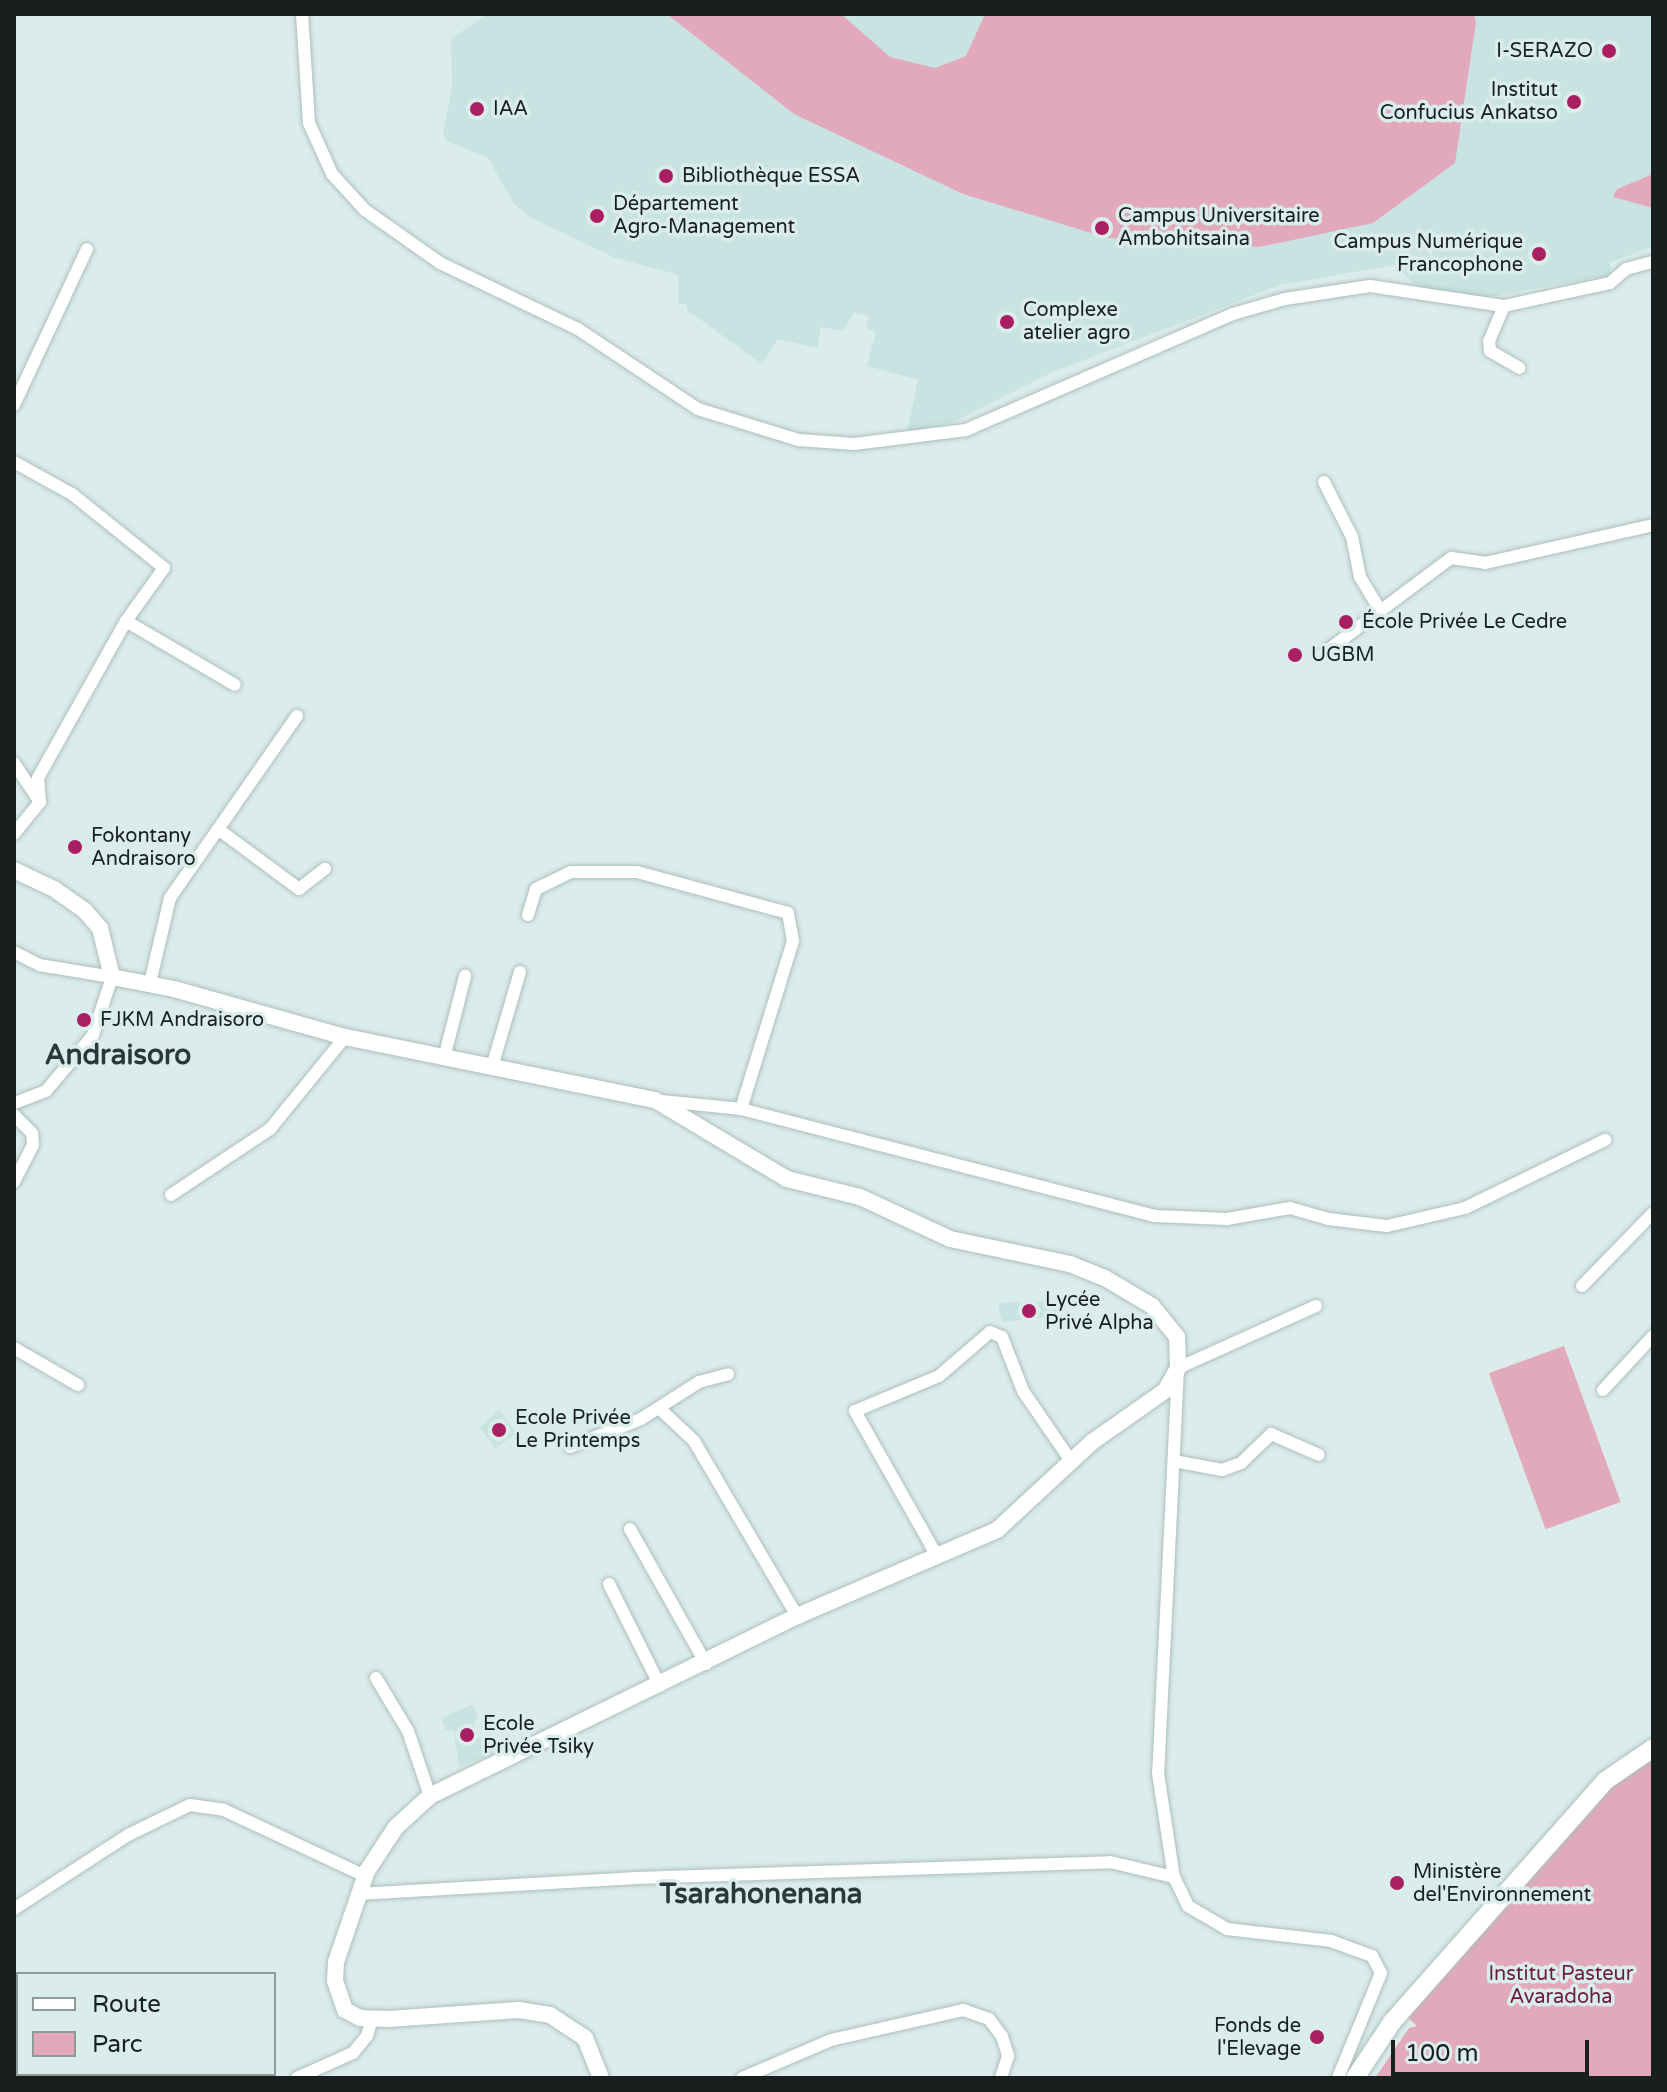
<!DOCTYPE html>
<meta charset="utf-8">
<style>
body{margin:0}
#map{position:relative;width:1667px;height:2092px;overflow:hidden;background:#dbedeb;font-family:"Varela Round",sans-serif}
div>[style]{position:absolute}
.built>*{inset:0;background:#c8e3e1}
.green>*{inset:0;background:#e2a9bc;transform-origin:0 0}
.roads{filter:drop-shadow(0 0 2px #adbfbd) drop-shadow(0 0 2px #adbfbd)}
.minor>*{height:12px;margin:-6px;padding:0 6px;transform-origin:6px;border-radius:6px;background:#fff}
.tertiary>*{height:16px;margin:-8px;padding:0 8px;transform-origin:8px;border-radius:8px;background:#fff}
.secondary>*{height:18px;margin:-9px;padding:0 9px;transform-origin:9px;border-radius:9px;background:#fff}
.dots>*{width:22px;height:22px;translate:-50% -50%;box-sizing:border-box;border:4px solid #dbedeb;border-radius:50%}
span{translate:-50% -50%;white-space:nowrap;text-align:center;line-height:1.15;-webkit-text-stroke:7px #dbedeb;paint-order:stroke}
.poi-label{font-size:20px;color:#181f1e}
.right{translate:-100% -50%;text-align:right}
.left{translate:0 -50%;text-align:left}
.park-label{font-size:20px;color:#6d1c40}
.district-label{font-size:28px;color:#2a3937;font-weight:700}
.frame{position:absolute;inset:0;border:16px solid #181f1e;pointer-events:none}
.legend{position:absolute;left:16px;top:1972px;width:260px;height:104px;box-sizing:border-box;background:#dbedeb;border:2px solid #8d9b99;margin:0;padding:10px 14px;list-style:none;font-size:24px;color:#181f1e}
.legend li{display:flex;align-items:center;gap:16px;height:40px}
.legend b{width:40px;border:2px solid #8d9b99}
.scale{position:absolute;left:1391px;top:2040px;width:198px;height:36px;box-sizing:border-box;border:4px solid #181f1e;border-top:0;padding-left:10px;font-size:24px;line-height:28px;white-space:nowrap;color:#181f1e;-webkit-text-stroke:6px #dbedeb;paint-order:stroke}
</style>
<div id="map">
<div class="built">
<div style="clip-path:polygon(487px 14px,1653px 14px,1653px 247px,1610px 262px,1611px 275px,1488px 297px,1421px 290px,1394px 265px,1280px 285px,1053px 372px,951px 423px,907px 432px,918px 380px,867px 366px,876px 332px,866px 328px,869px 316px,854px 313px,843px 331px,821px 327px,817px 348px,778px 339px,762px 364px,687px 310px,686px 304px,678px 304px,678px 275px,613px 257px,530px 217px,514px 204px,488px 158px,447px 141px,443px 133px,452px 88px,451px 39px)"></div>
<div style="clip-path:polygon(1059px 1301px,1060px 1324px,1045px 1327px,1043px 1318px,1002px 1322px,998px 1303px)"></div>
<div style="clip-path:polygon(499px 1409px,516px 1433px,495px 1449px,480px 1428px)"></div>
<div style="clip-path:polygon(472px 1705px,479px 1718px,473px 1722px,481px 1740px,489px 1741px,493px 1755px,459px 1766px,454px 1731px,446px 1730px,441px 1718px)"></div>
</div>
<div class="green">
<div style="clip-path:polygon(667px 14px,841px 14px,890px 57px,935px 68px,966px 56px,985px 14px,1474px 14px,1476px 22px,1455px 163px,1373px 223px,1259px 247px,1108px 238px,963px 194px,794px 114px)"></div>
<div style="clip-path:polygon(1653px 174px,1653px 208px,1613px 197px,1617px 189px)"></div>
<div style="left:1564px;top:1346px;width:166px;height:80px;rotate:70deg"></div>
<div style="clip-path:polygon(1653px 1754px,1653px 2078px,1375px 2078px,1409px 2028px,1417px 2026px,1404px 2014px,1483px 1933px,1593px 1801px)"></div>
</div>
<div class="roads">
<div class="minor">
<div style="left:302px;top:14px;width:109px;rotate:86.3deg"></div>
<div style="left:309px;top:123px;width:56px;rotate:65.7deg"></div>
<div style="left:332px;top:174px;width:49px;rotate:47.5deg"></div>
<div style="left:365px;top:210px;width:92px;rotate:35.2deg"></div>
<div style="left:440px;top:263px;width:153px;rotate:25.6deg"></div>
<div style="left:578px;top:329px;width:144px;rotate:33.7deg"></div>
<div style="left:698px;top:409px;width:106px;rotate:17.1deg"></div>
<div style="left:799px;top:440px;width:55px;rotate:4.2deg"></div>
<div style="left:854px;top:444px;width:113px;rotate:-7.1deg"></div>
<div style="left:966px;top:430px;width:291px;rotate:-23.5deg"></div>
<div style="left:1233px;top:314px;width:54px;rotate:-16.1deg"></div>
<div style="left:1285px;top:299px;width:86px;rotate:-8.7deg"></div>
<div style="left:1370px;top:286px;width:135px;rotate:8.5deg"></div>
<div style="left:1504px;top:306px;width:108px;rotate:-12.2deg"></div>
<div style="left:1610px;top:283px;width:21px;rotate:-41deg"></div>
<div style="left:1626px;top:269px;width:28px;rotate:-15deg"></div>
<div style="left:1504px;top:306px;width:38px;rotate:113deg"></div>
<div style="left:1489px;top:341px;width:10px;rotate:84deg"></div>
<div style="left:1490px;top:351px;width:34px;rotate:30deg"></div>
<div style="left:14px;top:405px;width:172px;rotate:-64.9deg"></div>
<div style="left:14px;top:462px;width:66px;rotate:28.9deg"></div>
<div style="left:72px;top:494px;width:118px;rotate:38.8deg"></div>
<div style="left:164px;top:568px;width:65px;rotate:125.6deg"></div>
<div style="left:126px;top:621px;width:180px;rotate:119.3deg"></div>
<div style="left:38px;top:778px;width:24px;rotate:85deg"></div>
<div style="left:1324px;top:482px;width:62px;rotate:63deg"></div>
<div style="left:1352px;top:537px;width:41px;rotate:78.7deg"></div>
<div style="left:1360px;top:577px;width:39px;rotate:59deg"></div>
<div style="left:126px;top:621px;width:126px;rotate:30.4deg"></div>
<div style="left:1324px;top:653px;width:159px;rotate:-36.8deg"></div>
<div style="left:1451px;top:558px;width:34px;rotate:8deg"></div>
<div style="left:1485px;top:563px;width:172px;rotate:-12.7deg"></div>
<div style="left:14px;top:763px;width:47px;rotate:56.3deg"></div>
<div style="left:40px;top:802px;width:41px;rotate:129.1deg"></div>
<div style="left:218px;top:829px;width:101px;rotate:36.5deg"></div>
<div style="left:299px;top:889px;width:33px;rotate:-38deg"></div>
<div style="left:528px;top:915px;width:27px;rotate:-73deg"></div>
<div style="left:536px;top:889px;width:39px;rotate:-26deg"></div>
<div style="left:571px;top:872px;width:66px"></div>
<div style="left:637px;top:872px;width:156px;rotate:15.2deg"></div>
<div style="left:788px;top:913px;width:28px;rotate:80deg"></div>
<div style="left:793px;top:941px;width:176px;rotate:107.2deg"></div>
<div style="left:14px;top:952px;width:28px;rotate:27deg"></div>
<div style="left:39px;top:965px;width:74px;rotate:9.3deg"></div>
<div style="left:112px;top:977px;width:61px;rotate:108.1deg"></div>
<div style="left:93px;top:1035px;width:73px;rotate:130deg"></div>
<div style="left:46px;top:1091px;width:34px;rotate:159deg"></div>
<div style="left:150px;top:983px;width:87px;rotate:-76.8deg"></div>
<div style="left:170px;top:898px;width:222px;rotate:-55.1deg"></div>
<div style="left:444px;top:1058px;width:85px;rotate:-75.6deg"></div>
<div style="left:492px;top:1067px;width:99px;rotate:-73.6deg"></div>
<div style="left:662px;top:1101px;width:79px;rotate:5.8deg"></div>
<div style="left:741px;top:1109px;width:428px;rotate:14.5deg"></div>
<div style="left:1155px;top:1216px;width:72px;rotate:2.4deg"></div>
<div style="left:1227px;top:1219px;width:64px;rotate:-9.9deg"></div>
<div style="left:1290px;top:1208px;width:40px;rotate:16deg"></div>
<div style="left:1328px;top:1219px;width:59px;rotate:6.8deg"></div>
<div style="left:1387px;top:1226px;width:80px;rotate:-13deg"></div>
<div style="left:1465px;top:1208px;width:156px;rotate:-25.9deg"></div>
<div style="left:14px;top:1115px;width:25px;rotate:45deg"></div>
<div style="left:32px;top:1133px;width:12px;rotate:85deg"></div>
<div style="left:33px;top:1145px;width:42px;rotate:117.2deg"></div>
<div style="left:171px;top:1195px;width:119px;rotate:-33.7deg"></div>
<div style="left:270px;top:1129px;width:119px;rotate:-50.8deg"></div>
<div style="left:1582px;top:1286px;width:102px;rotate:-45.8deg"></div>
<div style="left:1316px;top:1306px;width:151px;rotate:155.8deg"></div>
<div style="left:1178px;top:1368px;width:405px;rotate:92.8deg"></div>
<div style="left:1158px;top:1773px;width:105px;rotate:81.3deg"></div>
<div style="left:1174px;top:1877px;width:32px;rotate:64deg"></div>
<div style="left:1188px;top:1906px;width:45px;rotate:30.5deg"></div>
<div style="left:1227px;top:1929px;width:105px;rotate:6.6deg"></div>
<div style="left:1331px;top:1941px;width:44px;rotate:20.1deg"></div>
<div style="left:1372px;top:1956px;width:19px;rotate:62deg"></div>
<div style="left:1381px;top:1973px;width:113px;rotate:112.3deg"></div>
<div style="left:14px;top:1348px;width:74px;rotate:30deg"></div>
<div style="left:1603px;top:1390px;width:74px;rotate:-47.2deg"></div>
<div style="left:660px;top:1409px;width:47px;rotate:43.3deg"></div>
<div style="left:694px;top:1441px;width:203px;rotate:59.5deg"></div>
<div style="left:570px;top:1447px;width:76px;rotate:-21.5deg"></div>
<div style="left:641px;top:1419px;width:69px;rotate:-32.5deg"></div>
<div style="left:699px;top:1382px;width:30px;rotate:-15deg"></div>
<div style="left:1174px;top:1461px;width:49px;rotate:10.6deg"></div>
<div style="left:1222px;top:1470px;width:20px;rotate:-20deg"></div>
<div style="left:1241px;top:1463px;width:42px;rotate:-44deg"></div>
<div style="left:1271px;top:1434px;width:52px;rotate:23.6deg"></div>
<div style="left:630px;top:1529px;width:155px;rotate:60.6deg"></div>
<div style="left:937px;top:1556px;width:167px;rotate:-119.5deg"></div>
<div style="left:855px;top:1411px;width:91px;rotate:-22.6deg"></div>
<div style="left:939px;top:1376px;width:67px;rotate:-40.8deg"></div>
<div style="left:990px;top:1332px;width:13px;rotate:23deg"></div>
<div style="left:1002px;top:1337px;width:58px;rotate:68.7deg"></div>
<div style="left:1023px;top:1391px;width:85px;rotate:55.6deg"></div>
<div style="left:609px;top:1584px;width:114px;rotate:63.4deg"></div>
<div style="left:376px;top:1678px;width:62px;rotate:58.9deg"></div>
<div style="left:408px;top:1731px;width:69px;rotate:71.3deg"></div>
<div style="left:359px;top:1894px;width:277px;rotate:-3.3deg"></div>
<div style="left:636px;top:1878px;width:474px;rotate:-1.9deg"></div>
<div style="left:1110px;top:1862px;width:66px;rotate:13.2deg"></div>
<div style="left:14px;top:1909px;width:136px;rotate:-33deg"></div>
<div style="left:128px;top:1835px;width:69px;rotate:-25.8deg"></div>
<div style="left:190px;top:1805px;width:34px;rotate:8deg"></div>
<div style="left:224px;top:1810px;width:156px;rotate:25.1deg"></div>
<div style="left:14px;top:2071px;width:7px;rotate:-56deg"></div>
<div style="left:180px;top:2074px;width:5px;rotate:53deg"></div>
<div style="left:297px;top:2078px;width:61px;rotate:-24.1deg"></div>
<div style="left:353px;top:2053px;width:22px;rotate:-51deg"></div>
<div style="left:367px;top:2036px;width:19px;rotate:-74deg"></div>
<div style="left:742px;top:2078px;width:97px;rotate:-23.1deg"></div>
<div style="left:831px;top:2040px;width:135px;rotate:-12.8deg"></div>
<div style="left:963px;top:2010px;width:28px;rotate:19deg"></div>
<div style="left:989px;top:2019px;width:21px;rotate:53deg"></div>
<div style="left:1002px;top:2036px;width:21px;rotate:73deg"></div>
<div style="left:1008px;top:2056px;width:23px;rotate:108deg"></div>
</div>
<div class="tertiary">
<div style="left:14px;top:870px;width:44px;rotate:25.4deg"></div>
<div style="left:54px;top:889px;width:38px;rotate:35deg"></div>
<div style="left:85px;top:911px;width:23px;rotate:49deg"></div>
<div style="left:100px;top:928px;width:50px;rotate:76.2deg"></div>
<div style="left:112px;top:977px;width:63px;rotate:11deg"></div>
<div style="left:174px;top:989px;width:178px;rotate:15.7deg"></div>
<div style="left:345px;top:1037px;width:316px;rotate:11.5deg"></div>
<div style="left:655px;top:1100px;width:154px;rotate:30.9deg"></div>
<div style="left:787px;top:1179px;width:75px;rotate:13.9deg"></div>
<div style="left:860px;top:1197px;width:99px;rotate:25deg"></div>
<div style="left:950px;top:1239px;width:123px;rotate:11.8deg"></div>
<div style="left:1070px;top:1264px;width:38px;rotate:22deg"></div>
<div style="left:1105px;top:1278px;width:55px;rotate:30.8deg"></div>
<div style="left:1152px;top:1306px;width:40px;rotate:51deg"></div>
<div style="left:1177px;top:1337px;width:31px;rotate:88deg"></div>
<div style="left:1178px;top:1368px;width:25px;rotate:119deg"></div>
<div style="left:1166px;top:1390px;width:90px;rotate:144.9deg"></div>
<div style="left:1092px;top:1442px;width:129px;rotate:137.2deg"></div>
<div style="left:997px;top:1530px;width:218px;rotate:156.7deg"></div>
<div style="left:797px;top:1616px;width:409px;rotate:153.9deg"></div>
<div style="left:430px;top:1796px;width:46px;rotate:137.6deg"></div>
<div style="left:396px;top:1827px;width:53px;rotate:123.4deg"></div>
<div style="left:367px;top:1871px;width:96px;rotate:108.8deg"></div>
<div style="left:336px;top:1962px;width:19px;rotate:93deg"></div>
<div style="left:335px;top:1981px;width:31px;rotate:71deg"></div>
<div style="left:345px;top:2010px;width:17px;rotate:28deg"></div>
<div style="left:360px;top:2018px;width:28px;rotate:2deg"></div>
<div style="left:388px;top:2019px;width:131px;rotate:-3.9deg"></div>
<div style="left:519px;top:2010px;width:31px;rotate:9deg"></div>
<div style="left:550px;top:2015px;width:42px;rotate:33.3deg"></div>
<div style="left:585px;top:2038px;width:43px;rotate:68.2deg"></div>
</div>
<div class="secondary">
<div style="left:1355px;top:2078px;width:67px;rotate:-56.5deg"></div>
<div style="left:1392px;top:2022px;width:322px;rotate:-48.5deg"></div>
<div style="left:1605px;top:1781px;width:58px;rotate:-34.5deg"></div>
</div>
</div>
<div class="dots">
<div style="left:1609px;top:51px;background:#aa1f62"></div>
<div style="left:1574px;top:102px;background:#aa1f62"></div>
<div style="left:477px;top:109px;background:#aa1f62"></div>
<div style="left:666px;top:176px;background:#aa1f62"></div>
<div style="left:597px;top:216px;background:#aa1f62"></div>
<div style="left:1102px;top:228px;background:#aa1f62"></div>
<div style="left:1539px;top:254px;background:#aa1f62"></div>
<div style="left:1007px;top:322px;background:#aa1f62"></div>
<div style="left:1346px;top:622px;background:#aa1f62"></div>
<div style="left:1295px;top:655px;background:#aa1f62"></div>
<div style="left:75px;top:847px;background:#aa1f62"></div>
<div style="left:84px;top:1020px;background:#aa1f62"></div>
<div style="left:1029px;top:1311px;background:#aa1f62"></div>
<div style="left:499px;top:1430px;background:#aa1f62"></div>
<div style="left:467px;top:1735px;background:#aa1f62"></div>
<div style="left:1397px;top:1883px;background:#aa1f62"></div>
<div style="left:1317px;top:2037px;background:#aa1f62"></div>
</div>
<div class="poi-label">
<span class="right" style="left:1593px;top:51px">I-SERAZO</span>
<span class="right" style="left:1558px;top:102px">Institut<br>Confucius Ankatso</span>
<span class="left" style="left:493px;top:109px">IAA</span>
<span class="left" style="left:682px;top:176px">Bibliothèque ESSA</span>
<span class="left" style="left:613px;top:216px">Département<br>Agro-Management</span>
<span class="left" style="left:1118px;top:228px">Campus Universitaire<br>Ambohitsaina</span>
<span class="right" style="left:1523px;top:254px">Campus Numérique<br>Francophone</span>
<span class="left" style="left:1023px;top:322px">Complexe<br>atelier agro</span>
<span class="left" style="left:1362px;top:622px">École Privée Le Cedre</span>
<span class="left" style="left:1311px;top:655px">UGBM</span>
<span class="left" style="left:91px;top:848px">Fokontany<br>Andraisoro</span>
<span class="left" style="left:100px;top:1020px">FJKM Andraisoro</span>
<span class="left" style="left:1045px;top:1312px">Lycée<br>Privé Alpha</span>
<span class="left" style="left:515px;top:1430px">Ecole Privée<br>Le Printemps</span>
<span class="left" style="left:483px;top:1736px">Ecole<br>Privée Tsiky</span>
<span class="left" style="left:1413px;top:1884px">Ministère<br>del'Environnement</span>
<span class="right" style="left:1301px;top:2038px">Fonds de<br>l'Elevage</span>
</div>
<div class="park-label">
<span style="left:1561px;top:1986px">Institut Pasteur<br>Avaradoha</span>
</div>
<div class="district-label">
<span style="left:118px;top:1055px">Andraisoro</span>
<span style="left:761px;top:1894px">Tsarahonenana</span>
</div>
<div class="frame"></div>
<ul class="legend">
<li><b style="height:10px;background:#fff"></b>Route</li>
<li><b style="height:22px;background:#e2a9bc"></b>Parc</li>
</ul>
<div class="scale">100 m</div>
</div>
